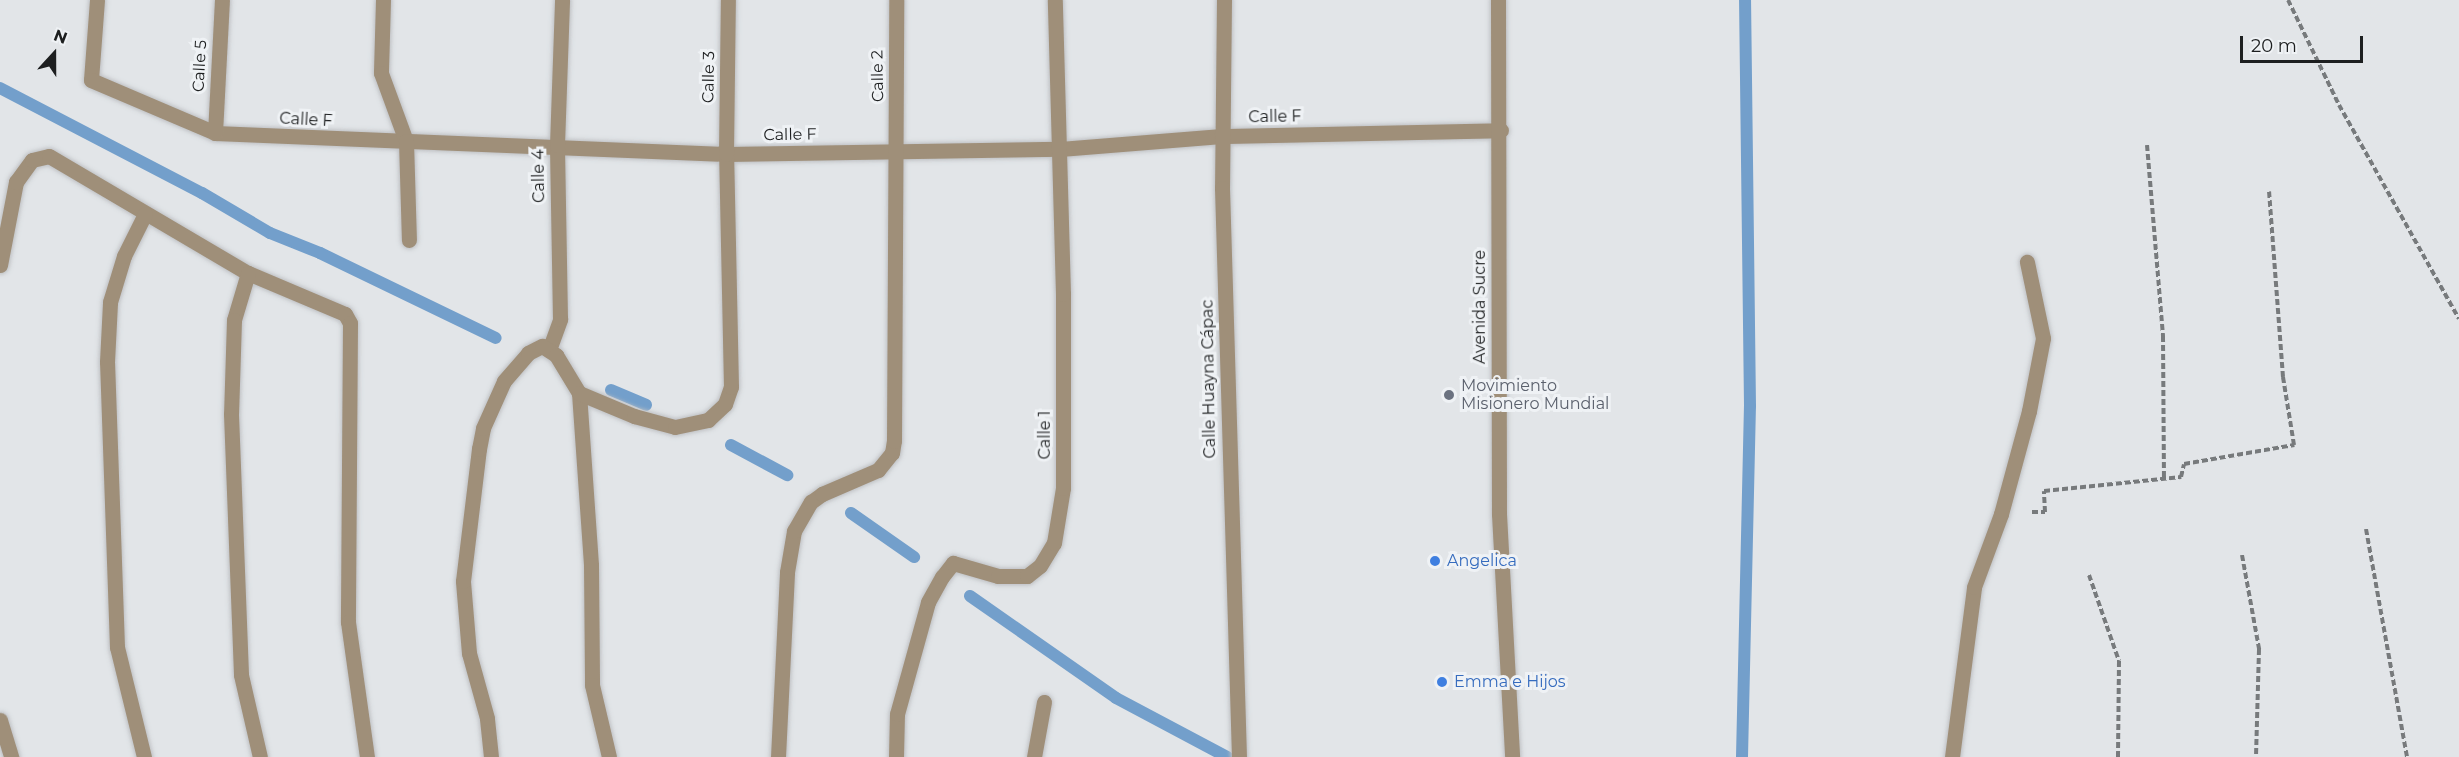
<!DOCTYPE html>
<meta charset="utf-8">
<style>
body{margin:0}
#map{position:relative;width:2459px;height:757px;overflow:hidden;background:#e2e5e8;font-family:Montserrat,sans-serif}
div>[style]{position:absolute}
.stream>*{height:12px;margin:-6px;padding:0 6px;transform-origin:6px;border-radius:6px;background:#739fcb}
.path>*{height:4px;margin-top:-2px;transform-origin:0;background:repeating-linear-gradient(90deg,#777a7c 0 6px,transparent 0 9px)}
.roads{filter:drop-shadow(0 0 2px #bfc1c4) drop-shadow(0 0 2px #bfc1c4)}
.minor>*{height:15px;margin:-7.5px;padding:0 7.5px;transform-origin:7.5px;border-radius:7.5px;background:#9f8f79}
.dots>*{width:16px;height:16px;translate:-50% -50%;box-sizing:border-box;border:3px solid #eff2f5;border-radius:50%}
span{translate:-50% -50%;white-space:nowrap;text-align:center;line-height:1.15;-webkit-text-stroke:6px #eff2f5;paint-order:stroke}
.street-label{font-size:16px;color:#1d1f20}
.worship-label{font-size:16px;color:#5b616d}
.left{translate:0 -50%;text-align:left}
.shop-label{font-size:16px;color:#366cbe}
.north{position:absolute;left:24px;top:24px;width:60px;height:60px;-webkit-text-stroke:4px #eff2f5;paint-order:stroke;rotate:21deg;font-size:16px;font-weight:700;line-height:24px;text-align:center;color:#1d1f20}
.north::after{content:'';display:block;margin:auto;width:21px;height:27px;background:#1d1f20;clip-path:polygon(50% 0,100% 100%,50% 72%,0 100%)}
.scale{position:absolute;left:2240px;top:36px;width:123px;height:27px;box-sizing:border-box;border:3px solid #1d1f20;border-top:0;padding-left:8px;font-size:18px;line-height:21px;white-space:nowrap;color:#1d1f20;-webkit-text-stroke:4px #eff2f5;paint-order:stroke}
</style>
<div id="map">
<div class="stream">
<div style="left:0;top:88px;width:228px;rotate:27.5deg"></div>
<div style="left:202px;top:193px;width:79px;rotate:30.5deg"></div>
<div style="left:270px;top:233px;width:54px;rotate:21.8deg"></div>
<div style="left:320px;top:253px;width:195px;rotate:25.8deg"></div>
<div style="left:611px;top:390px;width:38px;rotate:23deg"></div>
<div style="left:731px;top:445px;width:64px;rotate:28.2deg"></div>
<div style="left:851px;top:513px;width:77px;rotate:34.9deg"></div>
<div style="left:970px;top:596px;width:178px;rotate:34.9deg"></div>
<div style="left:1116px;top:698px;width:126px;rotate:28deg"></div>
<div style="left:1742px;top:757px;width:351px;rotate:-88.7deg"></div>
<div style="left:1750px;top:406px;width:406px;rotate:-90.7deg"></div>
</div>
<div class="path">
<div style="left:2288px;top:0;width:117px;rotate:64.1deg"></div>
<div style="left:2339px;top:105px;width:245px;rotate:60.7deg"></div>
<div style="left:2147px;top:145px;width:192px;rotate:85.2deg"></div>
<div style="left:2163px;top:336px;width:143px;rotate:89.6deg"></div>
<div style="left:2032px;top:512px;width:13px"></div>
<div style="left:2045px;top:512px;width:21px;rotate:-93deg"></div>
<div style="left:2044px;top:491px;width:138px;rotate:-5.8deg"></div>
<div style="left:2181px;top:477px;width:13px;rotate:-77deg"></div>
<div style="left:2184px;top:464px;width:112px;rotate:-9.8deg"></div>
<div style="left:2294px;top:445px;width:69px;rotate:-99.2deg"></div>
<div style="left:2283px;top:377px;width:186px;rotate:-94.3deg"></div>
<div style="left:2366px;top:529px;width:232px;rotate:79.8deg"></div>
<div style="left:2242px;top:555px;width:96px;rotate:79.7deg"></div>
<div style="left:2259px;top:649px;width:108px;rotate:91.6deg"></div>
<div style="left:2089px;top:575px;width:91px;rotate:70.8deg"></div>
<div style="left:2119px;top:661px;width:96px;rotate:90.6deg"></div>
</div>
<div class="roads">
<div class="minor">
<div style="left:97px;top:0;width:80px;rotate:94.3deg"></div>
<div style="left:91px;top:80px;width:135px;rotate:23.1deg"></div>
<div style="left:215px;top:133px;width:511px;rotate:2.35deg"></div>
<div style="left:726px;top:154px;width:334px;rotate:-0.9deg"></div>
<div style="left:1060px;top:149px;width:162px;rotate:-4.6deg"></div>
<div style="left:1221px;top:136px;width:280px;rotate:-1.2deg"></div>
<div style="left:383px;top:0;width:73px;rotate:91.6deg"></div>
<div style="left:381px;top:73px;width:72px;rotate:69.8deg"></div>
<div style="left:406px;top:141px;width:99px;rotate:88.3deg"></div>
<div style="left:1224px;top:0;width:188px;rotate:90.6deg"></div>
<div style="left:1222px;top:188px;width:569px;rotate:88.29deg"></div>
<div style="left:1498px;top:0;width:514px;rotate:89.89deg"></div>
<div style="left:1499px;top:514px;width:243px;rotate:86.9deg"></div>
<div style="left:215px;top:133px;width:133px;rotate:-87deg"></div>
<div style="left:0;top:265px;width:85px;rotate:-79.1deg"></div>
<div style="left:16px;top:182px;width:27px;rotate:-54deg"></div>
<div style="left:32px;top:160px;width:17px;rotate:-13deg"></div>
<div style="left:49px;top:156px;width:231px;rotate:30.5deg"></div>
<div style="left:248px;top:273px;width:105px;rotate:22.9deg"></div>
<div style="left:345px;top:314px;width:10px;rotate:61deg"></div>
<div style="left:350px;top:323px;width:299px;rotate:90.4deg"></div>
<div style="left:348px;top:622px;width:136px;rotate:82deg"></div>
<div style="left:248px;top:273px;width:49px;rotate:106.6deg"></div>
<div style="left:234px;top:320px;width:94px;rotate:91.8deg"></div>
<div style="left:231px;top:414px;width:261px;rotate:87.8deg"></div>
<div style="left:241px;top:675px;width:84px;rotate:77deg"></div>
<div style="left:549px;top:350px;width:33px;rotate:-70deg"></div>
<div style="left:560px;top:319px;width:174px;rotate:-91deg"></div>
<div style="left:557px;top:145px;width:145px;rotate:-88deg"></div>
<div style="left:579px;top:393px;width:172px;rotate:86deg"></div>
<div style="left:591px;top:565px;width:120px;rotate:89.5deg"></div>
<div style="left:592px;top:685px;width:74px;rotate:76.7deg"></div>
<div style="left:0;top:720px;width:39px;rotate:73deg"></div>
<div style="left:144px;top:757px;width:113px;rotate:-103.8deg"></div>
<div style="left:117px;top:647px;width:285px;rotate:-92deg"></div>
<div style="left:107px;top:362px;width:60px;rotate:-87.1deg"></div>
<div style="left:110px;top:302px;width:48px;rotate:-73.1deg"></div>
<div style="left:124px;top:256px;width:47px;rotate:-63.4deg"></div>
<div style="left:491px;top:757px;width:39px;rotate:-96deg"></div>
<div style="left:487px;top:718px;width:67px;rotate:-105.5deg"></div>
<div style="left:469px;top:653px;width:72px;rotate:-94.8deg"></div>
<div style="left:463px;top:581px;width:133px;rotate:-83.1deg"></div>
<div style="left:479px;top:449px;width:21px;rotate:-79deg"></div>
<div style="left:483px;top:428px;width:51px;rotate:-65.9deg"></div>
<div style="left:504px;top:381px;width:37px;rotate:-49deg"></div>
<div style="left:528px;top:353px;width:16px;rotate:-27deg"></div>
<div style="left:542px;top:346px;width:17px;rotate:33deg"></div>
<div style="left:556px;top:355px;width:44px;rotate:58.8deg"></div>
<div style="left:579px;top:393px;width:60px;rotate:22.7deg"></div>
<div style="left:634px;top:416px;width:42px;rotate:15deg"></div>
<div style="left:675px;top:427px;width:34px;rotate:-12deg"></div>
<div style="left:708px;top:420px;width:23px;rotate:-43deg"></div>
<div style="left:725px;top:404px;width:18px;rotate:-71deg"></div>
<div style="left:731px;top:387px;width:233px;rotate:-91.2deg"></div>
<div style="left:726px;top:154px;width:154px;rotate:-89.3deg"></div>
<div style="left:778px;top:757px;width:185px;rotate:-87.2deg"></div>
<div style="left:787px;top:572px;width:42px;rotate:-80.3deg"></div>
<div style="left:794px;top:531px;width:34px;rotate:-60deg"></div>
<div style="left:811px;top:502px;width:14px;rotate:-36deg"></div>
<div style="left:822px;top:494px;width:61px;rotate:-23.2deg"></div>
<div style="left:878px;top:470px;width:22px;rotate:-51deg"></div>
<div style="left:892px;top:453px;width:12px;rotate:-81deg"></div>
<div style="left:894px;top:441px;width:441px;rotate:-89.7deg"></div>
<div style="left:896px;top:757px;width:43px;rotate:-88.7deg"></div>
<div style="left:897px;top:714px;width:116px;rotate:-74.5deg"></div>
<div style="left:928px;top:602px;width:29px;rotate:-61deg"></div>
<div style="left:942px;top:577px;width:18px;rotate:-52deg"></div>
<div style="left:953px;top:563px;width:47px;rotate:16.1deg"></div>
<div style="left:998px;top:576px;width:29px"></div>
<div style="left:1027px;top:576px;width:16px;rotate:-38deg"></div>
<div style="left:1040px;top:566px;width:27px;rotate:-59deg"></div>
<div style="left:1054px;top:543px;width:56px;rotate:-80.7deg"></div>
<div style="left:1063px;top:488px;width:194px;rotate:-90deg"></div>
<div style="left:1063px;top:294px;width:294px;rotate:-91.6deg"></div>
<div style="left:1034px;top:757px;width:56px;rotate:-79.7deg"></div>
<div style="left:1952px;top:757px;width:171px;rotate:-82.6deg"></div>
<div style="left:1974px;top:587px;width:78px;rotate:-69.7deg"></div>
<div style="left:2001px;top:514px;width:107px;rotate:-74.8deg"></div>
<div style="left:2029px;top:411px;width:74px;rotate:-79.1deg"></div>
<div style="left:2043px;top:338px;width:78px;rotate:-101.9deg"></div>
</div>
</div>
<div class="dots">
<div style="left:1449px;top:395px;background:#6b7280"></div>
<div style="left:1435px;top:561px;background:#3f7fe0"></div>
<div style="left:1442px;top:682px;background:#3f7fe0"></div>
</div>
<div class="street-label">
<span style="left:200px;top:66px;rotate:-87deg">Calle 5</span>
<span style="left:878px;top:76px;rotate:-91deg">Calle 2</span>
<span style="left:709px;top:77px;rotate:-89deg">Calle 3</span>
<span style="left:1275px;top:117px;rotate:-1deg">Calle F</span>
<span style="left:306px;top:120px;rotate:3deg">Calle F</span>
<span style="left:790px;top:135px;rotate:-1deg">Calle F</span>
<span style="left:539px;top:176px;rotate:-91deg">Calle 4</span>
<span style="left:1480px;top:307px;rotate:-90deg">Avenida Sucre</span>
<span style="left:1209px;top:379px;rotate:-91deg">Calle Huayna Cápac</span>
<span style="left:1045px;top:435px;rotate:-90deg">Calle 1</span>
</div>
<div class="worship-label">
<span class="left" style="left:1461px;top:395px">Movimiento<br>Misionero Mundial</span>
</div>
<div class="shop-label">
<span class="left" style="left:1447px;top:561px">Angelica</span>
<span class="left" style="left:1454px;top:682px">Emma e Hijos</span>
</div>
<div class="north">N</div>
<div class="scale">20 m</div>
</div>
